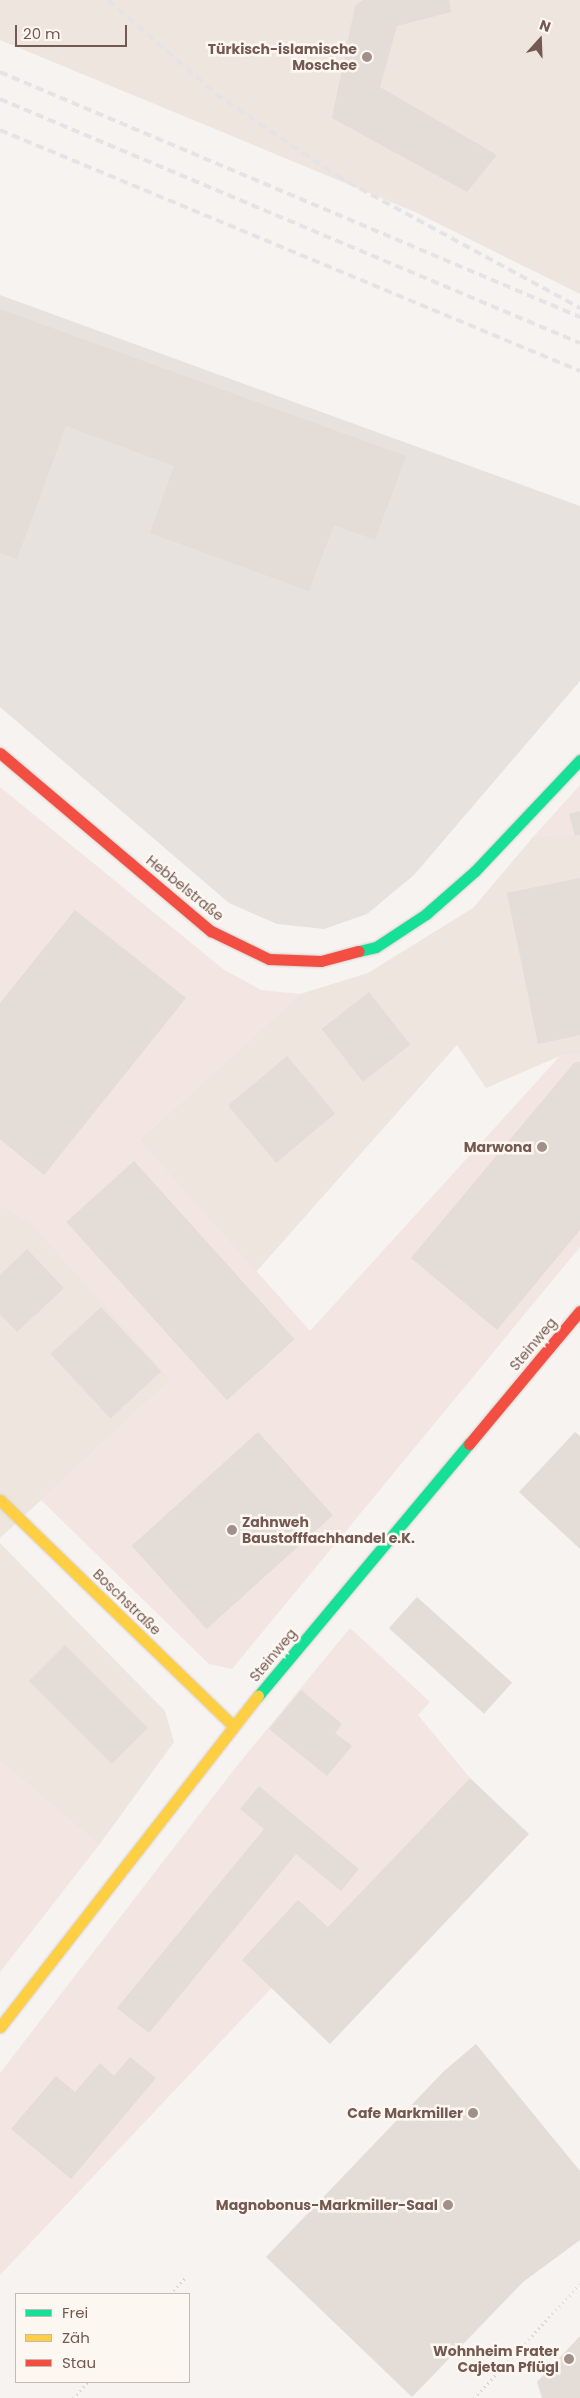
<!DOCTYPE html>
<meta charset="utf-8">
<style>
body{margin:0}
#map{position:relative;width:580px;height:2398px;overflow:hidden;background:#f6f3f0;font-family:Poppins,sans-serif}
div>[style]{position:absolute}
.residential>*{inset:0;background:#eee5de}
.commercial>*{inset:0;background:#f3e5e2}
.industrial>*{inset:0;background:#e8e2df}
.building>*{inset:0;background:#e3dcd7;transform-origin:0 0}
.path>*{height:3px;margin-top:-1.5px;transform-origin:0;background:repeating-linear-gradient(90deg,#dad3d0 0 1px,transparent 0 5px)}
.roads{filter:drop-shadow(0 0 1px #d6cfcb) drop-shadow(0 0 1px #d6cfcb)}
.fast>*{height:11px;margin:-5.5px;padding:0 5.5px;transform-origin:5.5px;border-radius:5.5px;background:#16e098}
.slow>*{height:11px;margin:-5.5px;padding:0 5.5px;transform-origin:5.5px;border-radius:5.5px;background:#ffcf43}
.jam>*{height:11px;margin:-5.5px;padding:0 5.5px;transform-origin:5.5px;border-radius:5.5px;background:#f24e42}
.rail>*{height:4px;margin-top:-2px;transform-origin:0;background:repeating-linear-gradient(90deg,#e5e3e6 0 8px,transparent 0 13px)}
.dots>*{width:14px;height:14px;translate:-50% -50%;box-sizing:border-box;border:2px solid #fdf7f2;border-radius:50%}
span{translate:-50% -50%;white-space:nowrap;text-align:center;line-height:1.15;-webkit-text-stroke:5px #fdf7f2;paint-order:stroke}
.poi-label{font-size:14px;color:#735951;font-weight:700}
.right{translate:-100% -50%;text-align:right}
.left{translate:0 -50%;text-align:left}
.street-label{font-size:14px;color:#735951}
.legend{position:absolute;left:15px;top:2293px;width:175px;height:90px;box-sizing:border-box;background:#fdf7f2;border:1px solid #c6b8b2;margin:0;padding:6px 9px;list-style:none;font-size:15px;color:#735951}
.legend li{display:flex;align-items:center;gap:10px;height:25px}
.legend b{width:25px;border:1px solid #c6b8b2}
.north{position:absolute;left:515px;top:15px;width:50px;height:50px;-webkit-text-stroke:4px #fdf7f2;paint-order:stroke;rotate:20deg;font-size:14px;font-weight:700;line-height:20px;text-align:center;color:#735951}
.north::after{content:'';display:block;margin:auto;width:18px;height:22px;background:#735951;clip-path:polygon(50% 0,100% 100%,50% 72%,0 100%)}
.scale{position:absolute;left:15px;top:25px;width:112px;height:22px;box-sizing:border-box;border:2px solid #735951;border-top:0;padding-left:6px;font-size:15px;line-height:18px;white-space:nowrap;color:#735951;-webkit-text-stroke:4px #fdf7f2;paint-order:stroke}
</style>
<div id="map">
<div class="residential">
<div style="clip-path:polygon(0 0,580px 0,580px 294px,415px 212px,0 40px)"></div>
<div style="clip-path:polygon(580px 834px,580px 1054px,560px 1056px,486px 1088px,457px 1045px,256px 1272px,139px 1140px,300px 994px,368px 973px,473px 908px,534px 836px)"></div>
<div style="clip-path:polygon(0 1202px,33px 1223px,171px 1380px,0 1538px)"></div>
<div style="clip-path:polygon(0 1543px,165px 1711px,174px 1742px,99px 1845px,0 1761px)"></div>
</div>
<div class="commercial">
<div style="clip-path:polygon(580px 785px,580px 835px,534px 836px)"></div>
<div style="clip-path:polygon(0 787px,223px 969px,261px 990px,300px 994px,139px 1140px,310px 1331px,560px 1056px,580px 1054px,580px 1247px,232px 1669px,209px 1664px,41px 1500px,171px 1380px,31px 1224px,0 1205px)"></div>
<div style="clip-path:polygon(350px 1628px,430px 1702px,418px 1715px,470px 1778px,0 2275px,0 2073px,236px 1767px)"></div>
<div style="clip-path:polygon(0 1761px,99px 1845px,0 1972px)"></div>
</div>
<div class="industrial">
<div style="clip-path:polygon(0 295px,580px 506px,580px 681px,414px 875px,367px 914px,324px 929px,277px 924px,229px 903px,0 707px)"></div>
</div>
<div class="building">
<div style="clip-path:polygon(363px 0,449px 0,451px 12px,397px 26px,380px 87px,497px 155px,467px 192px,332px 118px,355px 6px)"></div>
<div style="clip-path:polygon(0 309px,406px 456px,375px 540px,334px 525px,309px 591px,150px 533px,174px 466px,66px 426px,17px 559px,0 553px)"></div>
<div style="clip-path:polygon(580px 811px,580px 835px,575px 836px,569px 814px)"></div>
<div style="clip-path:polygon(580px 878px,580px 1035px,538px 1044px,507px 893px)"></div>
<div style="clip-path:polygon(75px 910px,186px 998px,44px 1175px,0 1139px,0 1003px)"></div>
<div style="left:369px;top:992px;width:67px;height:60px;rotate:52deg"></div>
<div style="left:287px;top:1056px;width:75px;height:77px;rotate:50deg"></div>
<div style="clip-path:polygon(580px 1062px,580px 1230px,497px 1330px,411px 1258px,574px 1063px)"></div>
<div style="left:134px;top:1161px;width:240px;height:91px;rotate:48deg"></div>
<div style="clip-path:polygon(27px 1249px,64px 1288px,17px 1332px,0 1314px,0 1275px)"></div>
<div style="left:101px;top:1307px;width:88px;height:69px;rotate:47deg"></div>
<div style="left:258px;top:1432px;width:112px;height:170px;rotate:48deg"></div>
<div style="clip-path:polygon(575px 1432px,580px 1436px,580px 1549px,519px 1492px)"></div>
<div style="left:417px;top:1597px;width:128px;height:42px;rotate:42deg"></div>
<div style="left:65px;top:1645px;width:117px;height:51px;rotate:45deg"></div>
<div style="clip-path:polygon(301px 1690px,342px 1724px,335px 1733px,352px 1746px,327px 1776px,269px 1729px)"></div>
<div style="clip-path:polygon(470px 1778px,529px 1834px,330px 2044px,242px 1960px,298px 1900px,328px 1927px)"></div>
<div style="clip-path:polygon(259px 1786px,359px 1869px,341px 1891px,296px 1854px,149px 2033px,117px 2008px,264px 1829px,240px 1809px)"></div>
<div style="clip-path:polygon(476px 2044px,580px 2171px,580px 2240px,523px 2282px,412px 2397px,266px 2257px,444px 2071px)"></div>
<div style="clip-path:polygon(130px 2057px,156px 2078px,71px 2179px,11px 2129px,56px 2076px,75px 2092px,100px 2063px,114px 2076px)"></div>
<div style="clip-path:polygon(580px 2336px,580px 2398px,542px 2398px,537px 2382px)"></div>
</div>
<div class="path">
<div style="left:170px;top:2294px;width:23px;rotate:-47deg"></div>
<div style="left:73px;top:2398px;width:22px;rotate:-47deg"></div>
<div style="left:474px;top:2398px;width:156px;rotate:-47.1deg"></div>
</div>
<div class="roads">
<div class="fast">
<div style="left:359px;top:951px;width:17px;rotate:-13deg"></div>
<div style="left:376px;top:947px;width:60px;rotate:-33.4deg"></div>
<div style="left:426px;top:914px;width:65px;rotate:-41.3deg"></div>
<div style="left:475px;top:871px;width:153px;rotate:-46.6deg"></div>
<div style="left:258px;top:1696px;width:329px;rotate:-50.1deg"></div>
</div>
<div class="slow">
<div style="left:0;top:1500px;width:325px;rotate:44.1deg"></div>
<div style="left:0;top:2027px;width:420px;rotate:-52.1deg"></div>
</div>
<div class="jam">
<div style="left:0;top:753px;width:276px;rotate:40.2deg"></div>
<div style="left:211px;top:931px;width:64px;rotate:25.8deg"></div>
<div style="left:269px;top:959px;width:52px;rotate:2.2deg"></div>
<div style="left:321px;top:961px;width:39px;rotate:-15deg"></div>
<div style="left:469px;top:1444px;width:173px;rotate:-50.2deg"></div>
</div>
</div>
<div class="rail">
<div style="left:108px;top:0;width:143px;rotate:41deg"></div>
<div style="left:216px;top:94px;width:146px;rotate:34.1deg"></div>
<div style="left:337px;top:176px;width:277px;rotate:28.5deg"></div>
<div style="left:0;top:72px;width:630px;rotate:22.9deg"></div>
<div style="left:0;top:99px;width:629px;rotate:22.82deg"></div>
<div style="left:0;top:130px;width:628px;rotate:22.56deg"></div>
</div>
<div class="dots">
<div style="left:367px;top:57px;background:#a18f89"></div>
<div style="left:542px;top:1147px;background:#a18f89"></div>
<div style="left:232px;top:1530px;background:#a18f89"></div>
<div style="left:473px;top:2113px;background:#a18f89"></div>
<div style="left:448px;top:2205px;background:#a18f89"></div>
<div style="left:569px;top:2359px;background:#a18f89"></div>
</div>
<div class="poi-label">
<span class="right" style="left:357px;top:57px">Türkisch-islamische<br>Moschee</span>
<span class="right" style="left:532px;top:1147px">Marwona</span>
<span class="left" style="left:242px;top:1530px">Zahnweh<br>Baustofffachhandel e.K.</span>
<span class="right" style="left:463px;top:2113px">Cafe Markmiller</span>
<span class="right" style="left:438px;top:2205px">Magnobonus-Markmiller-Saal</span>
<span class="right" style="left:559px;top:2359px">Wohnheim Frater<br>Cajetan Pflügl</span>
</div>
<div class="street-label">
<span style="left:185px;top:888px;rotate:39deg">Hebbelstraße</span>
<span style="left:533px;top:1344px;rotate:-50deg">Steinweg</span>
<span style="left:127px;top:1602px;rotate:44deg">Boschstraße</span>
<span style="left:273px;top:1655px;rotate:-50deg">Steinweg</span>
</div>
<ul class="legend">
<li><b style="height:6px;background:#16e098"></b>Frei</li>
<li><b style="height:6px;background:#ffcf43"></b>Zäh</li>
<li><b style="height:6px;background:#f24e42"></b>Stau</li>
</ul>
<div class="north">N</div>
<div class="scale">20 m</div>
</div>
